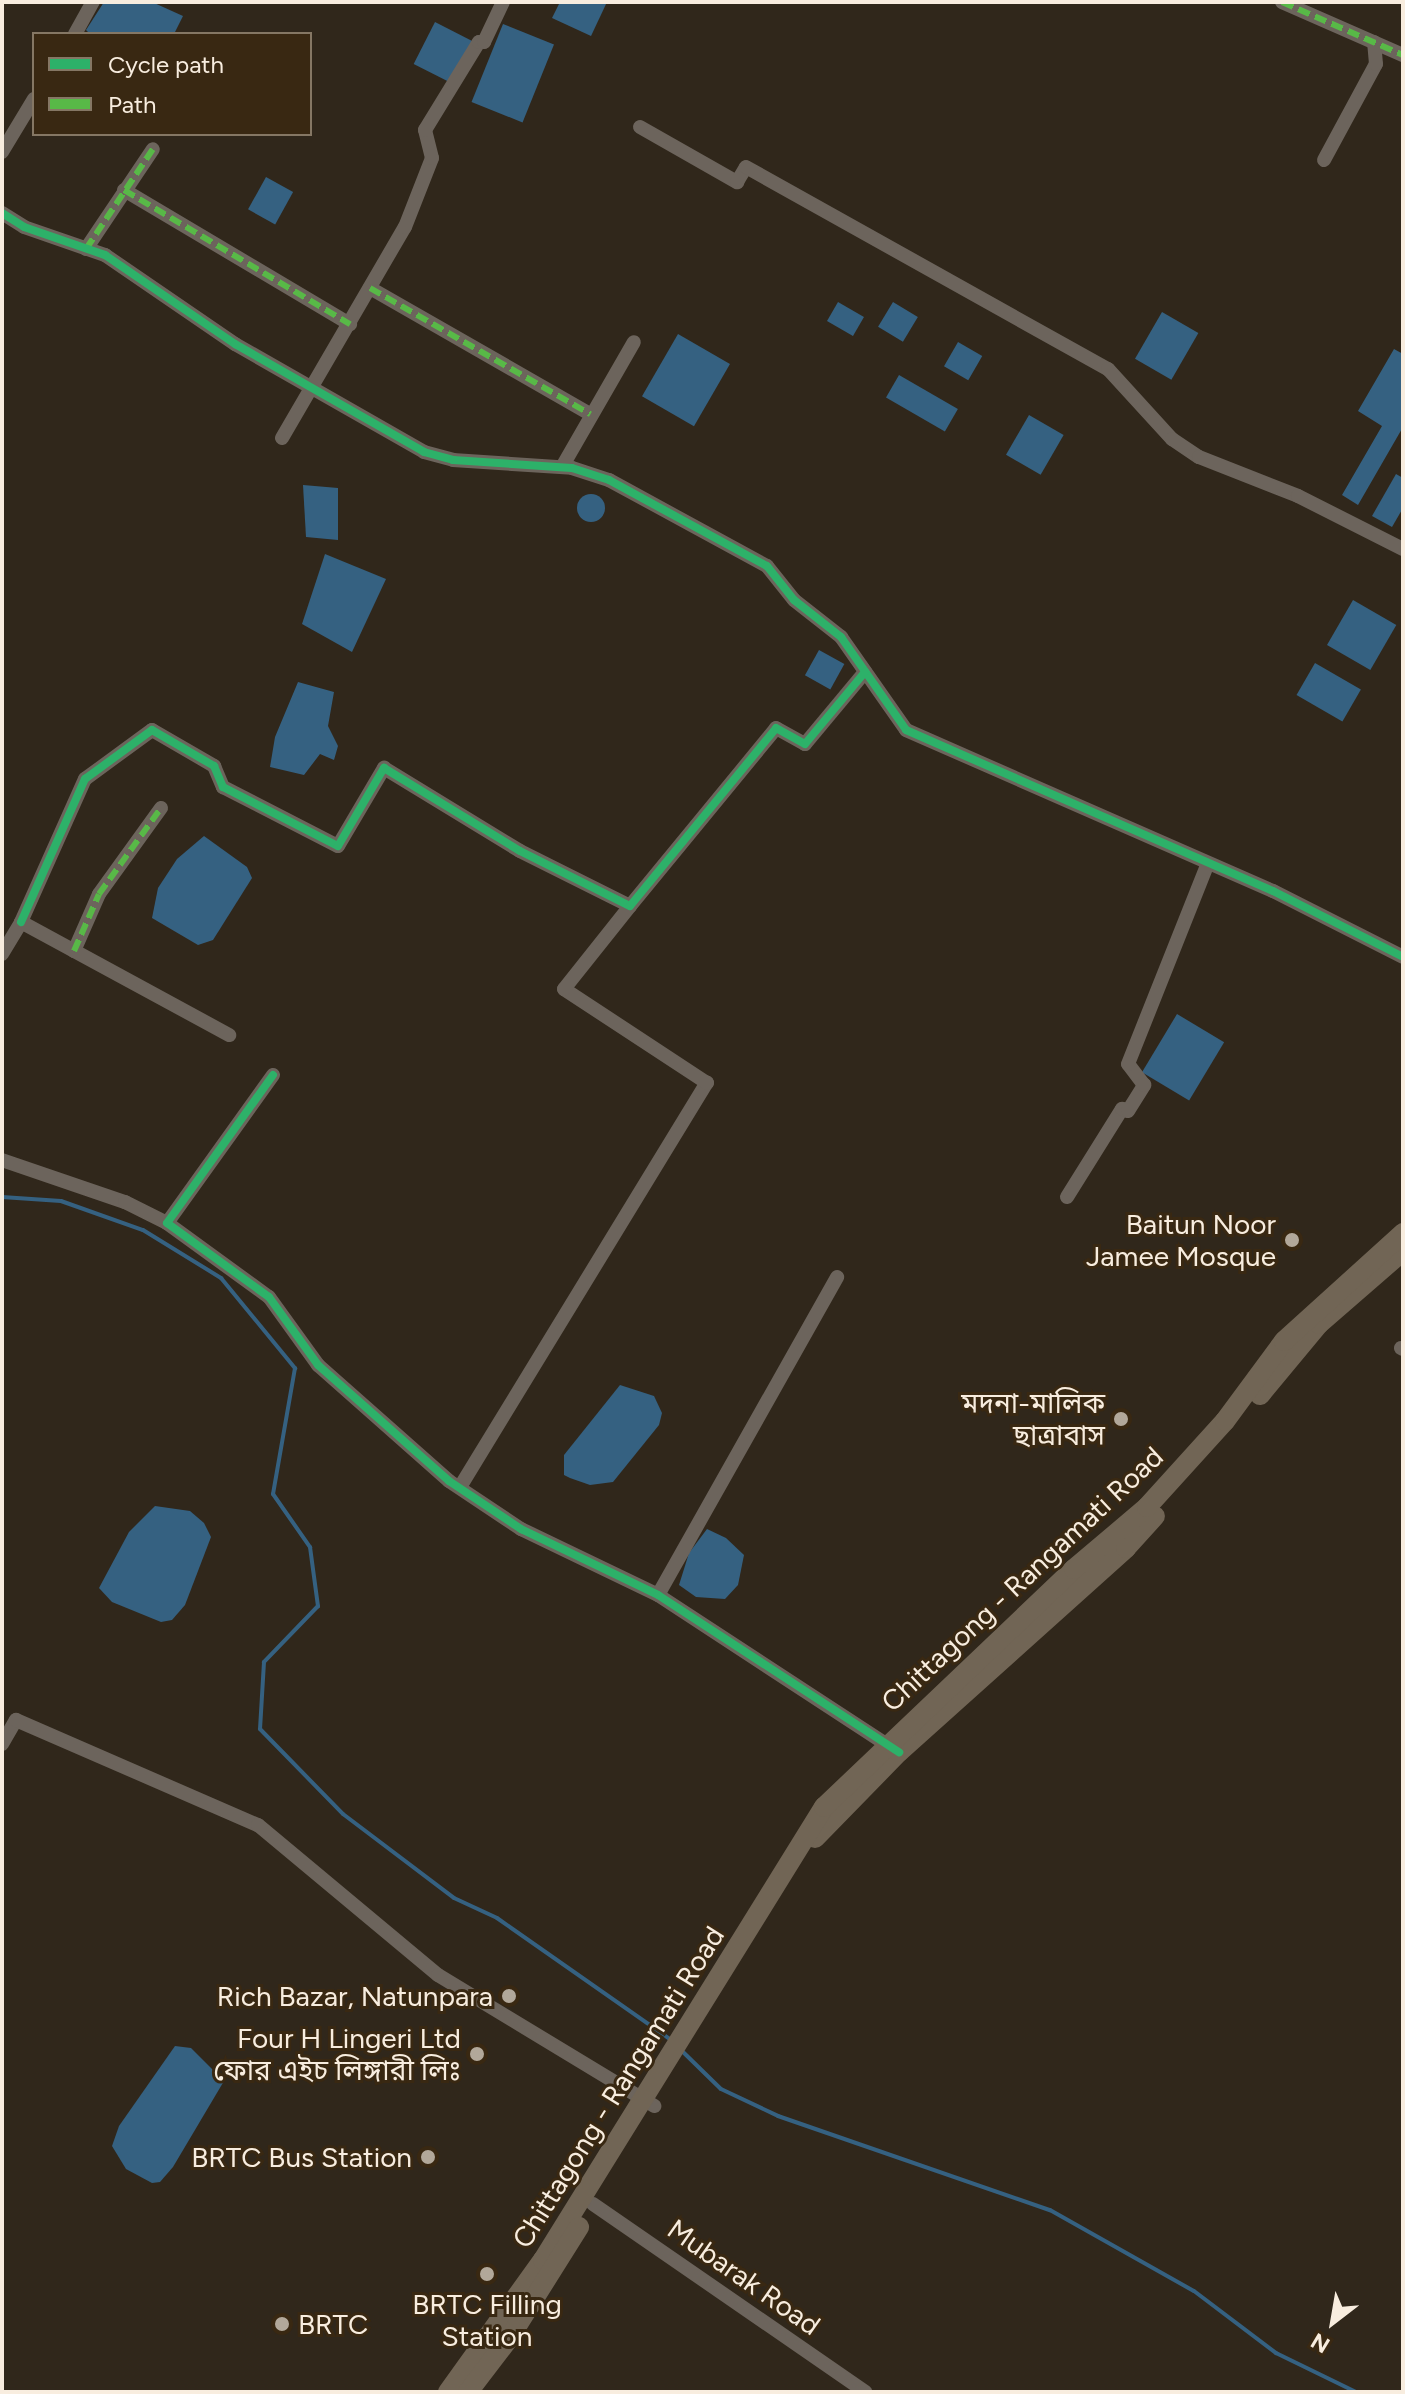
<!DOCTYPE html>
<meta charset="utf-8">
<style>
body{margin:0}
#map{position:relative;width:1405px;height:2394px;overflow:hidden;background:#30271b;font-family:Figtree,"Noto Sans Bengali",sans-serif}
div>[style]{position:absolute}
.water>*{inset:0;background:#356181;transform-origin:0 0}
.round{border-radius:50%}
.stream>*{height:4px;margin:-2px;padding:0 2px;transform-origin:2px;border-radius:2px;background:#356181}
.minor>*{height:14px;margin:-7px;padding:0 7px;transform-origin:7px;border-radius:7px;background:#6c645c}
.highway>*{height:20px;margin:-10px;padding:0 10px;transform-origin:10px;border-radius:10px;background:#716555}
.quiet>*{height:6px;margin-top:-3px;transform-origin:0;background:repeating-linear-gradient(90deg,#58b947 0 12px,transparent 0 18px)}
.cycleway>*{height:8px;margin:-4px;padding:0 4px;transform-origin:4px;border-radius:4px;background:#2db169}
.dots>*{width:22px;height:22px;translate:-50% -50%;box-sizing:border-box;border:4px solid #392812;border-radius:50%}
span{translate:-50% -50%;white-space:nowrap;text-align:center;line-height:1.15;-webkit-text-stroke:6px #392812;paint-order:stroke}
.poi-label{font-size:28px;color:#f8eddf}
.right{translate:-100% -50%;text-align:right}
.left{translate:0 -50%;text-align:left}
.street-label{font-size:28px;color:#f8eddf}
.frame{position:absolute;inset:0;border:4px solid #f8eddf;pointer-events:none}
.legend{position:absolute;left:32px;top:32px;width:280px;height:104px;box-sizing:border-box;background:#392812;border:2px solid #857764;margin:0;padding:10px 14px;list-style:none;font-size:24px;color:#f8eddf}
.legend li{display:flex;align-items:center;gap:16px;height:40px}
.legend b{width:40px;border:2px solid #857764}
.north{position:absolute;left:1293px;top:2282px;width:80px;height:80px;-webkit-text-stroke:6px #392812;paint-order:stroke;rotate:211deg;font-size:22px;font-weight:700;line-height:32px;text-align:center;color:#f8eddf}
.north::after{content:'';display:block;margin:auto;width:28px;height:36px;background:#f8eddf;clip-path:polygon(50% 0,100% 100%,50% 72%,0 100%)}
</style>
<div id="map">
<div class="water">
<div style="clip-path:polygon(104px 2px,152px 2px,183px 16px,174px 34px,90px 34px,86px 30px)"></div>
<div style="clip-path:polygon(560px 2px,607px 2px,591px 36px,552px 18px)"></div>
<div style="left:435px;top:22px;width:45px;height:47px;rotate:27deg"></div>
<div style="left:503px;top:24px;width:55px;height:84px;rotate:22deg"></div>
<div style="left:266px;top:177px;width:31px;height:37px;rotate:29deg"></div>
<div style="left:838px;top:302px;width:30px;height:22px;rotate:30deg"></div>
<div style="left:893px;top:302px;width:29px;height:29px;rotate:31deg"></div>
<div style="left:1162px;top:312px;width:42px;height:54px;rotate:30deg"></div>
<div style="left:678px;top:334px;width:60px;height:72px;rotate:30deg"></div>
<div style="left:958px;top:342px;width:28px;height:28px;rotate:30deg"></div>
<div style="clip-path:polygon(1394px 349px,1403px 354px,1403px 427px,1358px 505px,1342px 495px,1382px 426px,1358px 411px)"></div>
<div style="left:899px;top:375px;width:68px;height:26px;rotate:30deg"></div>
<div style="left:1029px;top:415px;width:40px;height:46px;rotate:30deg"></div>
<div style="clip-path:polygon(1396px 474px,1403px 478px,1403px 508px,1392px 527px,1372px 516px)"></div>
<div style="clip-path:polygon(303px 485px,338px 488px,338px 540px,306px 537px)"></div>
<div class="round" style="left:577px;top:494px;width:28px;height:28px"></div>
<div style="clip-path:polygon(325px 554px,386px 579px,352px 652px,302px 624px)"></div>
<div style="left:1353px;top:600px;width:50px;height:52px;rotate:30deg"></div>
<div style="left:819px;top:650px;width:29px;height:29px;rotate:29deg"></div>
<div style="left:1315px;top:663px;width:53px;height:37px;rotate:30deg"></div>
<div style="clip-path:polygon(298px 682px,334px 692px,328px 726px,338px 746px,334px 760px,320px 754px,304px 775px,270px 767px,275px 737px)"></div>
<div style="clip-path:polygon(204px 836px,247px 867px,252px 878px,213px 940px,198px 945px,152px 918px,158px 888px,177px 859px)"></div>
<div style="left:1177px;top:1014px;width:55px;height:68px;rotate:31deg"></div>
<div style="clip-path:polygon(620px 1385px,654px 1396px,662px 1413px,659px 1425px,613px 1482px,590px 1485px,570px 1478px,564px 1475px,564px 1455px)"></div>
<div style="clip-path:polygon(155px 1506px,190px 1511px,204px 1523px,211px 1537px,185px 1605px,172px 1620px,161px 1622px,112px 1602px,99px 1588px,129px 1532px)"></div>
<div style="clip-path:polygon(707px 1529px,726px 1538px,744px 1555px,738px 1585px,725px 1599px,696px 1597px,679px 1585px,689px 1553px)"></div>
<div style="clip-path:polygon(175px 2046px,191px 2048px,224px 2081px,173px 2167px,160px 2182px,152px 2183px,126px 2169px,112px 2146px,119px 2126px)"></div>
</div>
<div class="stream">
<div style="left:2px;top:1197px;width:59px;rotate:3.9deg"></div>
<div style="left:61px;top:1201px;width:87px;rotate:19.5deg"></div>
<div style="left:143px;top:1230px;width:92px;rotate:31.6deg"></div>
<div style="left:221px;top:1278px;width:117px;rotate:50.6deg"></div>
<div style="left:295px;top:1368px;width:128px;rotate:99.9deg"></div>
<div style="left:273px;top:1494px;width:65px;rotate:55.1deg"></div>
<div style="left:310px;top:1547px;width:60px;rotate:82.3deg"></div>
<div style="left:318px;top:1606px;width:78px;rotate:134deg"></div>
<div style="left:264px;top:1662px;width:67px;rotate:93.4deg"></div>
<div style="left:260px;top:1729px;width:119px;rotate:45.7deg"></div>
<div style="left:343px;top:1814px;width:139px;rotate:37.1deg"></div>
<div style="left:454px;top:1898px;width:47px;rotate:24.9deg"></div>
<div style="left:497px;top:1918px;width:211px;rotate:35deg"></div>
<div style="left:682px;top:2051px;width:54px;rotate:44.3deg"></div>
<div style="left:721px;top:2089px;width:63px;rotate:25.3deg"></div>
<div style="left:778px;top:2116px;width:288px;rotate:19.1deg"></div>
<div style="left:1050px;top:2210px;width:165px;rotate:29.4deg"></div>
<div style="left:1194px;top:2291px;width:103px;rotate:37.1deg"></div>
<div style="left:1276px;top:2353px;width:89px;rotate:26deg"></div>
</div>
<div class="minor">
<div style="left:1282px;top:2px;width:132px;rotate:23.7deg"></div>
<div style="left:75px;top:34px;width:37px;rotate:-61deg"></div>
<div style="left:640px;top:127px;width:112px;rotate:29.6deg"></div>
<div style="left:737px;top:182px;width:17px;rotate:-59deg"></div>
<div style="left:746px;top:167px;width:415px;rotate:29.2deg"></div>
<div style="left:1108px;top:369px;width:95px;rotate:47.6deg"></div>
<div style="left:1172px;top:439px;width:32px;rotate:34deg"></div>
<div style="left:1199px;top:457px;width:106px;rotate:21.5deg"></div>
<div style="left:1298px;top:496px;width:118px;rotate:26.8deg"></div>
<div style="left:2px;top:152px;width:62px;rotate:-58.9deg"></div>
<div style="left:1324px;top:160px;width:109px;rotate:-61.6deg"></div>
<div style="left:1376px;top:64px;width:22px;rotate:-95deg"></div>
<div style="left:124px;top:190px;width:263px;rotate:30.7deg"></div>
<div style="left:2px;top:213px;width:26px;rotate:32deg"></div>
<div style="left:24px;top:227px;width:86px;rotate:19.1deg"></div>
<div style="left:105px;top:255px;width:158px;rotate:34.4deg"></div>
<div style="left:235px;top:344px;width:218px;rotate:29.7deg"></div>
<div style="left:424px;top:452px;width:30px;rotate:15deg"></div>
<div style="left:453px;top:460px;width:119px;rotate:3.8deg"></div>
<div style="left:572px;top:468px;width:39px;rotate:18deg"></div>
<div style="left:609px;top:480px;width:180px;rotate:28.6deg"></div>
<div style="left:767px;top:566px;width:43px;rotate:51.5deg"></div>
<div style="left:794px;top:600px;width:60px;rotate:38.2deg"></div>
<div style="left:841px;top:637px;width:113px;rotate:55deg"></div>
<div style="left:906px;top:730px;width:401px;rotate:23.7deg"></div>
<div style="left:1273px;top:891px;width:146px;rotate:26.9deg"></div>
<div style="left:86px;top:249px;width:120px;rotate:-56.2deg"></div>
<div style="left:370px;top:288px;width:254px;rotate:29.8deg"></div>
<div style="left:282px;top:438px;width:244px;rotate:-59.8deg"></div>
<div style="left:405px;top:227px;width:74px;rotate:-68.6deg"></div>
<div style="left:432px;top:158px;width:29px;rotate:-104deg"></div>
<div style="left:425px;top:130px;width:103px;rotate:-58.5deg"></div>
<div style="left:479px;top:42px;width:5px"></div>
<div style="left:484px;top:42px;width:44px;rotate:-64.6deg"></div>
<div style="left:562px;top:467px;width:144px;rotate:-60.1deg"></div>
<div style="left:21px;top:922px;width:157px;rotate:-65.9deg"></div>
<div style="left:85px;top:779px;width:83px;rotate:-36.2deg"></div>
<div style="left:152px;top:730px;width:72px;rotate:30.1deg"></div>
<div style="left:214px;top:766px;width:23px;rotate:67deg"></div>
<div style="left:223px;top:787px;width:129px;rotate:27.2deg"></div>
<div style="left:338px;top:846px;width:91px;rotate:-59.5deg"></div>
<div style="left:384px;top:768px;width:159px;rotate:31.4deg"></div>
<div style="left:520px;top:851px;width:123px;rotate:26.6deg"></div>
<div style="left:630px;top:906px;width:230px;rotate:-50.6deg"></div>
<div style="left:776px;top:728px;width:33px;rotate:29deg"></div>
<div style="left:805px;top:744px;width:94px;rotate:-50.2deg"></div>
<div style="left:74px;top:951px;width:62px;rotate:-66.3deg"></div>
<div style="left:99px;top:894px;width:106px;rotate:-54.2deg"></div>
<div style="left:2px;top:954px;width:37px;rotate:-59deg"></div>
<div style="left:21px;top:922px;width:237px;rotate:28.5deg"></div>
<div style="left:273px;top:1075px;width:182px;rotate:125.6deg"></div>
<div style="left:167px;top:1223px;width:126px;rotate:36deg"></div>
<div style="left:269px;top:1297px;width:84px;rotate:54.2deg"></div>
<div style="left:318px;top:1365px;width:175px;rotate:41.5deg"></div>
<div style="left:449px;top:1481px;width:87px;rotate:33.7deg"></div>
<div style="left:521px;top:1529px;width:152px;rotate:25.7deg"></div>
<div style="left:658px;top:1595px;width:283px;rotate:33.2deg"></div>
<div style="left:2px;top:1160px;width:130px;rotate:18.9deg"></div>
<div style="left:125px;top:1202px;width:47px;rotate:26.6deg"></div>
<div style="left:1067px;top:1197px;width:104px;rotate:-58deg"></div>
<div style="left:1122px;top:1109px;width:6px;rotate:18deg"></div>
<div style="left:1128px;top:1111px;width:31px;rotate:-58deg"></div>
<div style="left:1144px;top:1085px;width:26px;rotate:-127deg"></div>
<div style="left:1128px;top:1064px;width:216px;rotate:-68.3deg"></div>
<div style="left:1401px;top:1348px;width:2px;rotate:27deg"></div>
<div style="left:460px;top:1487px;width:474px;rotate:-58.6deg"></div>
<div style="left:707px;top:1083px;width:171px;rotate:-146.7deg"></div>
<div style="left:564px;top:989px;width:106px;rotate:-51.5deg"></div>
<div style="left:658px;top:1595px;width:365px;rotate:-60.6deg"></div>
<div style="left:2px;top:1744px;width:28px;rotate:-60deg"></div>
<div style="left:16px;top:1720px;width:264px;rotate:23.5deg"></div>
<div style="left:258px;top:1825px;width:234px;rotate:39.8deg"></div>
<div style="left:438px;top:1975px;width:253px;rotate:31.2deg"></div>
<div style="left:593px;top:2204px;width:331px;rotate:34.6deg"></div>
</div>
<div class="highway">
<div style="left:1260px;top:1395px;width:92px;rotate:-50.3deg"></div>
<div style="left:1319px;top:1324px;width:111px;rotate:-41deg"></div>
<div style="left:815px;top:1838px;width:120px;rotate:-45.7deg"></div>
<div style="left:899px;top:1752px;width:305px;rotate:-41.9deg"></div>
<div style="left:1126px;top:1548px;width:43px;rotate:-47.8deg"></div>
<div style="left:448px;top:2392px;width:163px;rotate:-54.3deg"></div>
<div style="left:543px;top:2260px;width:533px;rotate:-58.19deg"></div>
<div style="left:824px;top:1807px;width:345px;rotate:-43.6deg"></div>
<div style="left:1074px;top:1569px;width:96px;rotate:-40.3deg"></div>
<div style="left:1147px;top:1507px;width:116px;rotate:-47.8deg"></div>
<div style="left:1225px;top:1421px;width:99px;rotate:-53.6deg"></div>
<div style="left:1284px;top:1341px;width:161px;rotate:-42.2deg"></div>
<div style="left:468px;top:2392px;width:69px;rotate:-52.6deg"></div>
<div style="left:510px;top:2337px;width:130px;rotate:-57.9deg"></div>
</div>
<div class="quiet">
<div style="left:1282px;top:2px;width:132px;rotate:23.7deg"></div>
<div style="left:124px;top:190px;width:263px;rotate:30.7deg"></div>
<div style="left:86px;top:249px;width:120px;rotate:-56.2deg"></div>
<div style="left:370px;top:288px;width:254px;rotate:29.8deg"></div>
<div style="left:74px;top:951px;width:62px;rotate:-66.3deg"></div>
<div style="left:99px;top:894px;width:106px;rotate:-54.2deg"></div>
</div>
<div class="cycleway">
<div style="left:2px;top:213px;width:26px;rotate:32deg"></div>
<div style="left:24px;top:227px;width:86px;rotate:19.1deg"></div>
<div style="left:105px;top:255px;width:158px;rotate:34.4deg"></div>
<div style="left:235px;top:344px;width:218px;rotate:29.7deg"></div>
<div style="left:424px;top:452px;width:30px;rotate:15deg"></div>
<div style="left:453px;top:460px;width:119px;rotate:3.8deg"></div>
<div style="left:572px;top:468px;width:39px;rotate:18deg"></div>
<div style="left:609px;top:480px;width:180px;rotate:28.6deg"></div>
<div style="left:767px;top:566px;width:43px;rotate:51.5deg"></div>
<div style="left:794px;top:600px;width:60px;rotate:38.2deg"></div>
<div style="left:841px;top:637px;width:113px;rotate:55deg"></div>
<div style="left:906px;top:730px;width:401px;rotate:23.7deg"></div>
<div style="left:1273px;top:891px;width:146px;rotate:26.9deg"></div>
<div style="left:21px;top:922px;width:157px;rotate:-65.9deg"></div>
<div style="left:85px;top:779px;width:83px;rotate:-36.2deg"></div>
<div style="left:152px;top:730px;width:72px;rotate:30.1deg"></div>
<div style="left:214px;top:766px;width:23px;rotate:67deg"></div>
<div style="left:223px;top:787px;width:129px;rotate:27.2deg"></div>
<div style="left:338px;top:846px;width:91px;rotate:-59.5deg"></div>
<div style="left:384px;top:768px;width:159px;rotate:31.4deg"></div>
<div style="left:520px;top:851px;width:123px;rotate:26.6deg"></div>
<div style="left:630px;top:906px;width:230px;rotate:-50.6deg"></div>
<div style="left:776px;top:728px;width:33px;rotate:29deg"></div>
<div style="left:805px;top:744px;width:94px;rotate:-50.2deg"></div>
<div style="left:273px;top:1075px;width:182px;rotate:125.6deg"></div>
<div style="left:167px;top:1223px;width:126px;rotate:36deg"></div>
<div style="left:269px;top:1297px;width:84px;rotate:54.2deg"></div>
<div style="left:318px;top:1365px;width:175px;rotate:41.5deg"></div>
<div style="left:449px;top:1481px;width:87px;rotate:33.7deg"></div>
<div style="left:521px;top:1529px;width:152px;rotate:25.7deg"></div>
<div style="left:658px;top:1595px;width:288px;rotate:33.1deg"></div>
</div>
<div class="dots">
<div style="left:1292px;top:1240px;background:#b2a89a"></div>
<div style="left:1121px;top:1419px;background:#b2a89a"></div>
<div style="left:509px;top:1996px;background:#b2a89a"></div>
<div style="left:477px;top:2054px;background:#b2a89a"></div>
<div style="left:428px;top:2157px;background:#b2a89a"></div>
<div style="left:487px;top:2274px;background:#b2a89a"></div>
<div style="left:282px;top:2324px;background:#b2a89a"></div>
</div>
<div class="poi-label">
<span class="right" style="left:1276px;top:1240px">Baitun Noor<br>Jamee Mosque</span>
<span class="right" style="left:1105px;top:1419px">মদনা-মালিক<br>ছাত্রাবাস</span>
<span class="right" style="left:493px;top:1996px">Rich Bazar, Natunpara</span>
<span class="right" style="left:461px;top:2054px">Four H Lingeri Ltd<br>ফোর এইচ লিঙ্গারী লিঃ</span>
<span class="right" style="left:412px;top:2157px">BRTC Bus Station</span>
<span style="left:487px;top:2320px">BRTC Filling<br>Station</span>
<span class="left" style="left:298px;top:2324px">BRTC</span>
</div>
<div class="street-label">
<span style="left:1022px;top:1579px;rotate:-43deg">Chittagong - Rangamati Road</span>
<span style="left:618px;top:2087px;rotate:-58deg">Chittagong - Rangamati Road</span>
<span style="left:744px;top:2277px;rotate:35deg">Mubarak Road</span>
</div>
<div class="frame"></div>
<ul class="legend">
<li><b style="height:10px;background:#2db169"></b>Cycle path</li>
<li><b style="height:10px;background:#58b947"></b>Path</li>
</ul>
<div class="north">N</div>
</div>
